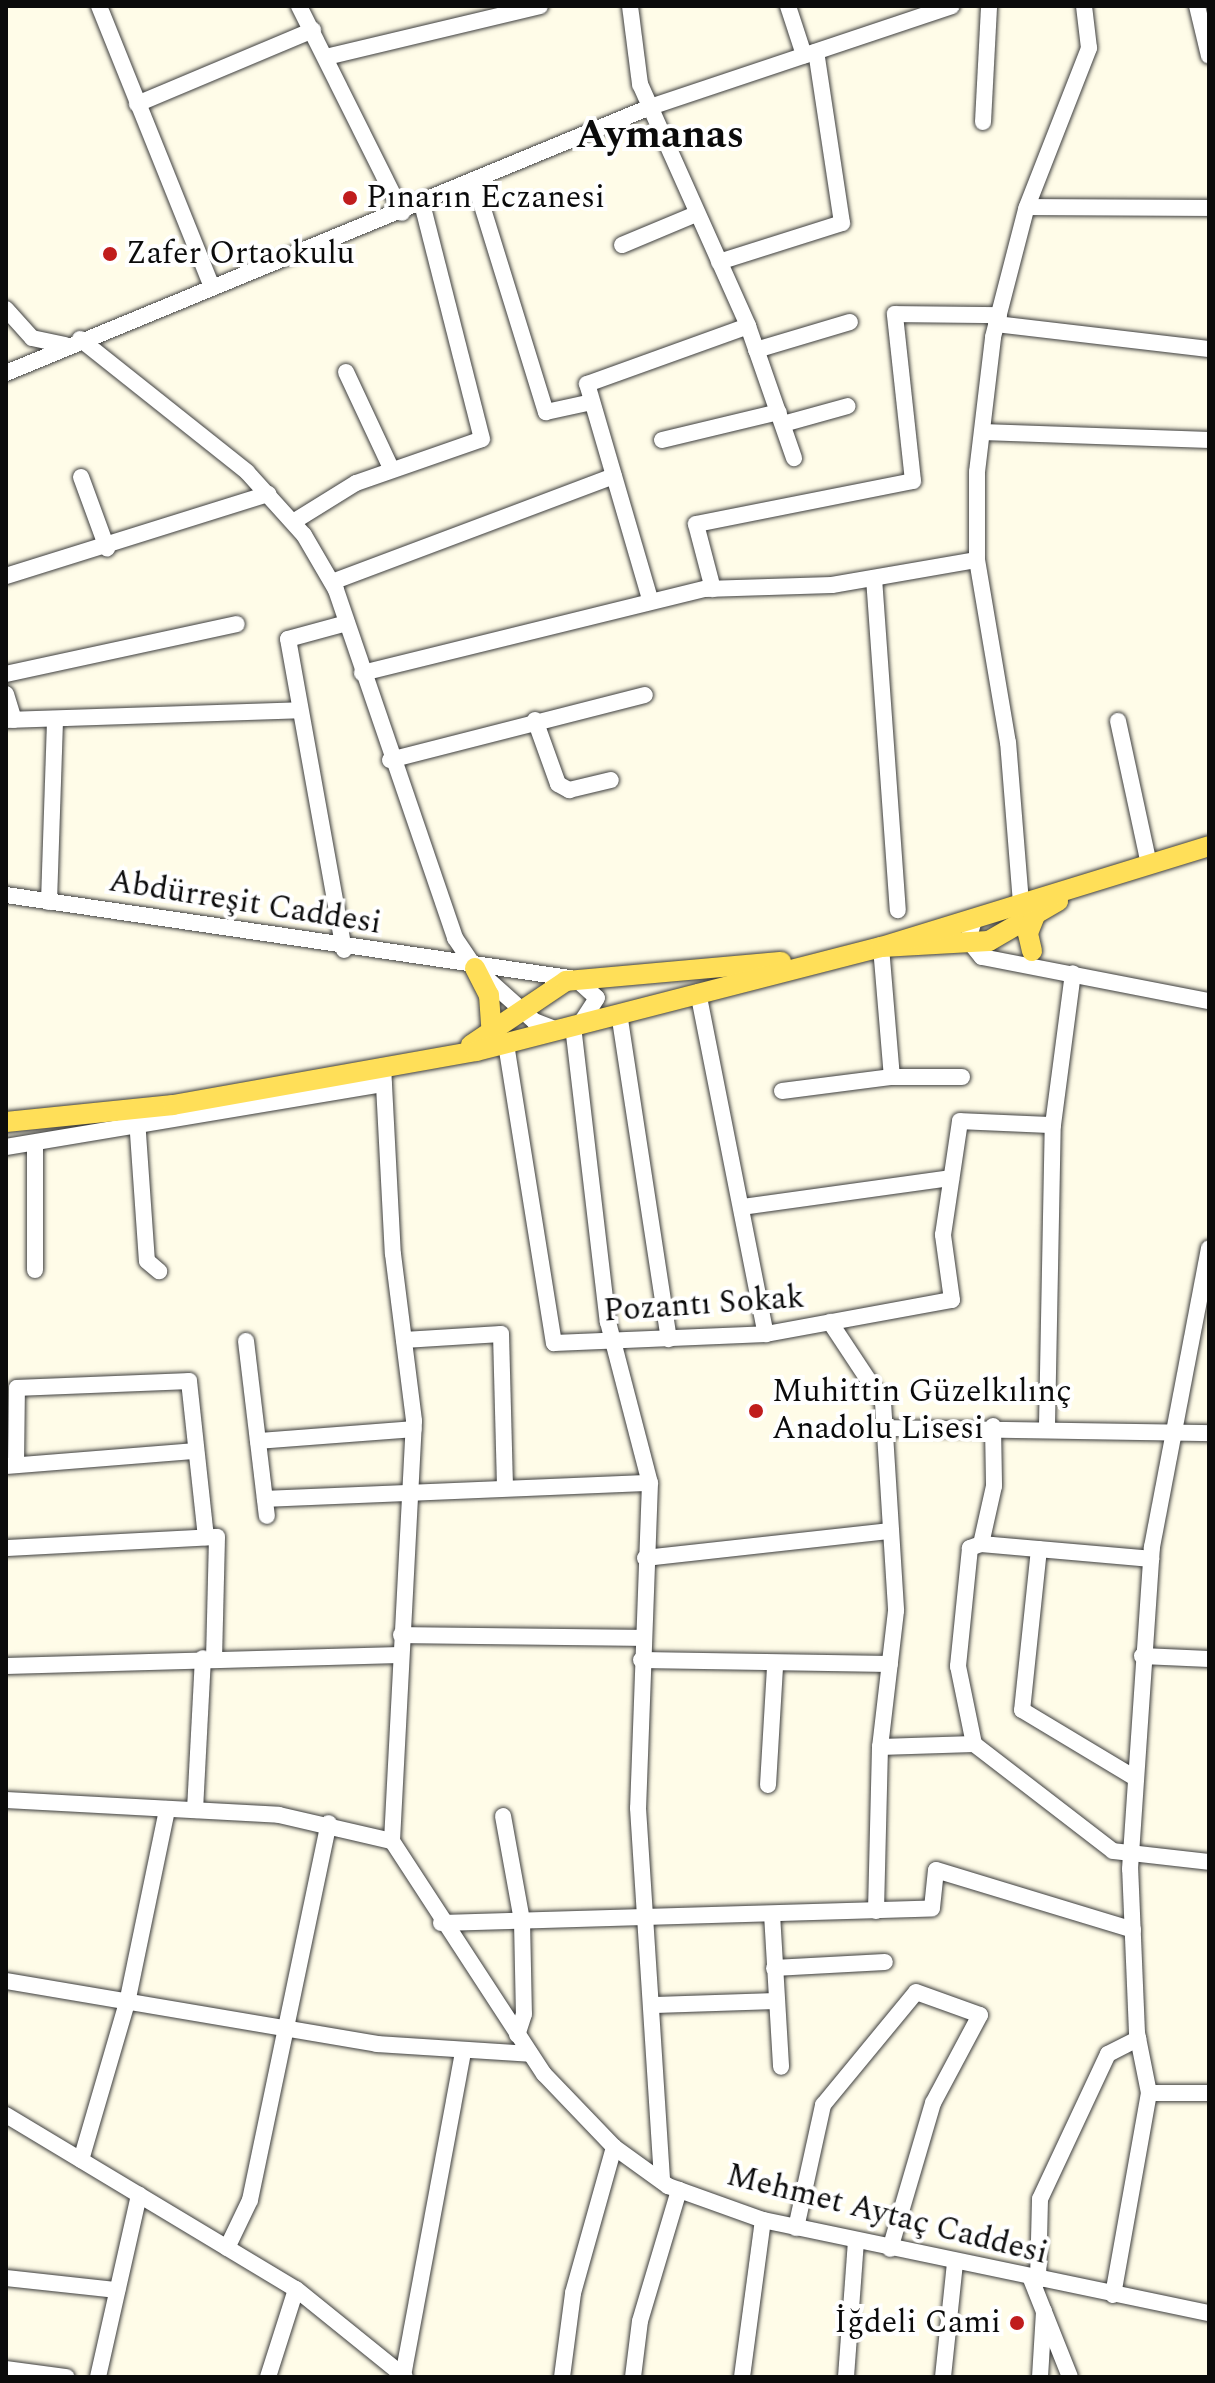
<!DOCTYPE html>
<meta charset="utf-8">
<style>
body{margin:0}
#map{position:relative;width:1215px;height:2383px;overflow:hidden;background:#fffce8;font-family:Spectral,serif}
div>[style]{position:absolute}
.roads{filter:drop-shadow(0 0 2px #3e3e3e) drop-shadow(0 0 2px #3e3e3e)}
.minor>*{height:16px;margin:-8px;padding:0 8px;transform-origin:8px;border-radius:8px;background:#fff}
.major>*{height:20px;margin:-10px;padding:0 10px;transform-origin:10px;border-radius:10px;background:#ffdf58}
.dots>*{width:22px;height:22px;translate:-50% -50%;box-sizing:border-box;border:4px solid #fff;border-radius:50%}
span{translate:-50% -50%;white-space:nowrap;text-align:center;line-height:1.15;-webkit-text-stroke:8px #fff;paint-order:stroke}
.poi-label{font-size:32px;color:#0b0b0b}
.left{translate:0 -50%;text-align:left}
.right{translate:-100% -50%;text-align:right}
.street-label{font-size:32px;color:#0b0b0b}
.district-label{font-size:40px;color:#0b0b0b;font-weight:700}
.frame{position:absolute;inset:0;border:8px solid #0b0b0b;pointer-events:none}
</style>
<div id="map">
<div class="roads">
<div class="minor">
<div style="left:99px;top:6px;width:300px;rotate:68.1deg"></div>
<div style="left:299px;top:6px;width:231px;rotate:63.5deg"></div>
<div style="left:630px;top:6px;width:79px;rotate:82.7deg"></div>
<div style="left:640px;top:84px;width:265px;rotate:65.9deg"></div>
<div style="left:748px;top:326px;width:140px;rotate:70.8deg"></div>
<div style="left:788px;top:6px;width:52px;rotate:71.9deg"></div>
<div style="left:1197px;top:6px;width:51px;rotate:76.5deg"></div>
<div style="left:326px;top:57px;width:220px;rotate:-13.4deg"></div>
<div style="left:137px;top:104px;width:191px;rotate:-22.8deg"></div>
<div style="left:983px;top:122px;width:116px;rotate:-87deg"></div>
<div style="left:475px;top:183px;width:240px;rotate:72.8deg"></div>
<div style="left:546px;top:412px;width:47px;rotate:-12.3deg"></div>
<div style="left:1027px;top:207px;width:182px;rotate:0.3deg"></div>
<div style="left:622px;top:245px;width:80px;rotate:-22.7deg"></div>
<div style="left:719px;top:262px;width:129px;rotate:-17.6deg"></div>
<div style="left:842px;top:223px;width:173px;rotate:-98.6deg"></div>
<div style="left:6px;top:309px;width:39px;rotate:48deg"></div>
<div style="left:32px;top:338px;width:34px;rotate:12deg"></div>
<div style="left:996px;top:324px;width:214px;rotate:6.7deg"></div>
<div style="left:80px;top:339px;width:213px;rotate:38.5deg"></div>
<div style="left:247px;top:472px;width:85px;rotate:47.9deg"></div>
<div style="left:304px;top:535px;width:64px;rotate:59.8deg"></div>
<div style="left:336px;top:590px;width:368px;rotate:71.1deg"></div>
<div style="left:455px;top:938px;width:36px;rotate:56deg"></div>
<div style="left:475px;top:968px;width:79px;rotate:41.9deg"></div>
<div style="left:534px;top:1021px;width:25px;rotate:21deg"></div>
<div style="left:756px;top:350px;width:98px;rotate:-16.6deg"></div>
<div style="left:346px;top:372px;width:108px;rotate:64.9deg"></div>
<div style="left:6px;top:373px;width:697px;rotate:-22.44deg"></div>
<div style="left:650px;top:107px;width:318px;rotate:-18.5deg"></div>
<div style="left:783px;top:424px;width:67px;rotate:-15.5deg"></div>
<div style="left:983px;top:432px;width:226px;rotate:2deg"></div>
<div style="left:662px;top:440px;width:120px;rotate:-13.5deg"></div>
<div style="left:81px;top:477px;width:76px;rotate:69.9deg"></div>
<div style="left:293px;top:522px;width:74px;rotate:-31.8deg"></div>
<div style="left:356px;top:483px;width:133px;rotate:-19.2deg"></div>
<div style="left:482px;top:439px;width:243px;rotate:-104.3deg"></div>
<div style="left:6px;top:576px;width:275px;rotate:-17.4deg"></div>
<div style="left:874px;top:578px;width:333px;rotate:85.9deg"></div>
<div style="left:332px;top:582px;width:301px;rotate:-20.6deg"></div>
<div style="left:713px;top:589px;width:67px;rotate:-104.7deg"></div>
<div style="left:696px;top:524px;width:221px;rotate:-11.2deg"></div>
<div style="left:913px;top:481px;width:168px;rotate:-96.2deg"></div>
<div style="left:895px;top:314px;width:104px;rotate:0.6deg"></div>
<div style="left:650px;top:599px;width:224px;rotate:-106.3deg"></div>
<div style="left:587px;top:384px;width:171px;rotate:-19.8deg"></div>
<div style="left:362px;top:673px;width:353px;rotate:-13.8deg"></div>
<div style="left:705px;top:589px;width:127px;rotate:-1.8deg"></div>
<div style="left:832px;top:585px;width:147px;rotate:-9.8deg"></div>
<div style="left:6px;top:674px;width:236px;rotate:-12.2deg"></div>
<div style="left:6px;top:694px;width:27px;rotate:73deg"></div>
<div style="left:6px;top:720px;width:294px;rotate:-1.9deg"></div>
<div style="left:535px;top:720px;width:68px;rotate:70.2deg"></div>
<div style="left:558px;top:784px;width:13px;rotate:29deg"></div>
<div style="left:569px;top:790px;width:43px;rotate:-13.4deg"></div>
<div style="left:1118px;top:721px;width:146px;rotate:77.8deg"></div>
<div style="left:390px;top:760px;width:263px;rotate:-14.3deg"></div>
<div style="left:6px;top:895px;width:576px;rotate:8.38deg"></div>
<div style="left:576px;top:979px;width:28px;rotate:42deg"></div>
<div style="left:597px;top:998px;width:30px;rotate:123deg"></div>
<div style="left:49px;top:902px;width:183px;rotate:-88.1deg"></div>
<div style="left:1021px;top:903px;width:161px;rotate:-94.6deg"></div>
<div style="left:1008px;top:743px;width:186px;rotate:-99.6deg"></div>
<div style="left:977px;top:560px;width:88px;rotate:-90deg"></div>
<div style="left:977px;top:472px;width:136px;rotate:-83.2deg"></div>
<div style="left:993px;top:337px;width:132px;rotate:-75.5deg"></div>
<div style="left:1026px;top:209px;width:173px;rotate:-68.6deg"></div>
<div style="left:1089px;top:48px;width:42px;rotate:-96.8deg"></div>
<div style="left:975px;top:917px;width:24px;rotate:107deg"></div>
<div style="left:968px;top:940px;width:22px;rotate:51deg"></div>
<div style="left:982px;top:957px;width:231px;rotate:11deg"></div>
<div style="left:881px;top:947px;width:130px;rotate:85.2deg"></div>
<div style="left:344px;top:950px;width:316px;rotate:-100.2deg"></div>
<div style="left:288px;top:639px;width:61px;rotate:-15.2deg"></div>
<div style="left:698px;top:992px;width:349px;rotate:78.8deg"></div>
<div style="left:619px;top:1013px;width:330px;rotate:81.3deg"></div>
<div style="left:573px;top:1026px;width:298px;rotate:83.3deg"></div>
<div style="left:608px;top:1322px;width:166px;rotate:75.4deg"></div>
<div style="left:650px;top:1483px;width:325px;rotate:92.1deg"></div>
<div style="left:638px;top:1808px;width:374px;rotate:86.3deg"></div>
<div style="left:506px;top:1044px;width:303px;rotate:80.9deg"></div>
<div style="left:554px;top:1343px;width:212px;rotate:-2.4deg"></div>
<div style="left:766px;top:1334px;width:189px;rotate:-10.4deg"></div>
<div style="left:952px;top:1300px;width:66px;rotate:-97.9deg"></div>
<div style="left:943px;top:1235px;width:115px;rotate:-81.5deg"></div>
<div style="left:960px;top:1121px;width:93px;rotate:2.5deg"></div>
<div style="left:383px;top:1066px;width:188px;rotate:87deg"></div>
<div style="left:393px;top:1254px;width:168px;rotate:82.8deg"></div>
<div style="left:414px;top:1421px;width:421px;rotate:93deg"></div>
<div style="left:782px;top:1091px;width:111px;rotate:-7.3deg"></div>
<div style="left:892px;top:1077px;width:70px"></div>
<div style="left:137px;top:1119px;width:142px;rotate:86deg"></div>
<div style="left:147px;top:1261px;width:16px;rotate:40deg"></div>
<div style="left:6px;top:1147px;width:383px;rotate:-9.5deg"></div>
<div style="left:742px;top:1207px;width:211px;rotate:-7.9deg"></div>
<div style="left:35px;top:1270px;width:127px;rotate:-90deg"></div>
<div style="left:830px;top:1322px;width:96px;rotate:56.5deg"></div>
<div style="left:883px;top:1402px;width:209px;rotate:86.4deg"></div>
<div style="left:896px;top:1611px;width:137px;rotate:96.7deg"></div>
<div style="left:880px;top:1747px;width:164px;rotate:91.4deg"></div>
<div style="left:404px;top:1340px;width:97px;rotate:-3.5deg"></div>
<div style="left:501px;top:1334px;width:152px;rotate:88.5deg"></div>
<div style="left:246px;top:1341px;width:176px;rotate:83.2deg"></div>
<div style="left:1047px;top:1425px;width:300px;rotate:-88.9deg"></div>
<div style="left:1053px;top:1125px;width:153px;rotate:-82.5deg"></div>
<div style="left:993px;top:1426px;width:60px;rotate:89deg"></div>
<div style="left:994px;top:1486px;width:59px;rotate:102.6deg"></div>
<div style="left:981px;top:1544px;width:171px;rotate:5deg"></div>
<div style="left:885px;top:1428px;width:324px;rotate:0.9deg"></div>
<div style="left:258px;top:1441px;width:156px;rotate:-4.4deg"></div>
<div style="left:16px;top:1465px;width:77px;rotate:-89.3deg"></div>
<div style="left:17px;top:1388px;width:172px;rotate:-2.3deg"></div>
<div style="left:189px;top:1381px;width:157px;rotate:83.8deg"></div>
<div style="left:8px;top:1466px;width:187px;rotate:-4.6deg"></div>
<div style="left:265px;top:1499px;width:385px;rotate:-2.4deg"></div>
<div style="left:981px;top:1544px;width:12px;rotate:160deg"></div>
<div style="left:970px;top:1548px;width:119px;rotate:95.8deg"></div>
<div style="left:958px;top:1666px;width:80px;rotate:78.4deg"></div>
<div style="left:974px;top:1744px;width:175px;rotate:37.6deg"></div>
<div style="left:1113px;top:1851px;width:97px;rotate:6.5deg"></div>
<div style="left:6px;top:1548px;width:211px;rotate:-3deg"></div>
<div style="left:217px;top:1537px;width:120px;rotate:91.4deg"></div>
<div style="left:1039px;top:1549px;width:162px;rotate:96deg"></div>
<div style="left:1022px;top:1710px;width:132px;rotate:31deg"></div>
<div style="left:645px;top:1558px;width:247px;rotate:-6.3deg"></div>
<div style="left:401px;top:1635px;width:241px;rotate:0.7deg"></div>
<div style="left:1142px;top:1656px;width:67px;rotate:2.6deg"></div>
<div style="left:641px;top:1660px;width:249px;rotate:0.9deg"></div>
<div style="left:6px;top:1666px;width:394px;rotate:-1.6deg"></div>
<div style="left:880px;top:1747px;width:94px;rotate:-1.8deg"></div>
<div style="left:768px;top:1785px;width:119px;rotate:-86.6deg"></div>
<div style="left:6px;top:1800px;width:273px;rotate:3.1deg"></div>
<div style="left:279px;top:1815px;width:116px;rotate:13deg"></div>
<div style="left:392px;top:1841px;width:278px;rotate:56.9deg"></div>
<div style="left:544px;top:2074px;width:101px;rotate:46.2deg"></div>
<div style="left:614px;top:2147px;width:67px;rotate:35.8deg"></div>
<div style="left:668px;top:2186px;width:101px;rotate:19.7deg"></div>
<div style="left:763px;top:2220px;width:456px;rotate:11.8deg"></div>
<div style="left:195px;top:1810px;width:152px;rotate:-87deg"></div>
<div style="left:503px;top:1816px;width:107px;rotate:79.7deg"></div>
<div style="left:522px;top:1921px;width:93px;rotate:88.8deg"></div>
<div style="left:524px;top:2014px;width:22px;rotate:108deg"></div>
<div style="left:772px;top:1914px;width:153px;rotate:86.6deg"></div>
<div style="left:441px;top:1923px;width:491px;rotate:-1.7deg"></div>
<div style="left:932px;top:1908px;width:38px;rotate:-84deg"></div>
<div style="left:936px;top:1870px;width:206px;rotate:16.9deg"></div>
<div style="left:774px;top:1968px;width:111px;rotate:-3.1deg"></div>
<div style="left:6px;top:1981px;width:376px;rotate:9.6deg"></div>
<div style="left:377px;top:2044px;width:153px;rotate:3.7deg"></div>
<div style="left:655px;top:2005px;width:121px;rotate:-1.9deg"></div>
<div style="left:1149px;top:2093px;width:60px"></div>
<div style="left:6px;top:2115px;width:338px;rotate:31deg"></div>
<div style="left:296px;top:2289px;width:140px;rotate:38.9deg"></div>
<div style="left:81px;top:2160px;width:164px;rotate:-73.7deg"></div>
<div style="left:127px;top:2003px;width:198px;rotate:-78.3deg"></div>
<div style="left:796px;top:2228px;width:126px;rotate:-77.6deg"></div>
<div style="left:823px;top:2105px;width:146px;rotate:-50.5deg"></div>
<div style="left:916px;top:1992px;width:68px;rotate:19.8deg"></div>
<div style="left:980px;top:2015px;width:100px;rotate:118.1deg"></div>
<div style="left:933px;top:2103px;width:152px;rotate:106.4deg"></div>
<div style="left:227px;top:2248px;width:53px;rotate:-64.4deg"></div>
<div style="left:250px;top:2200px;width:385px;rotate:-78.2deg"></div>
<div style="left:6px;top:2278px;width:112px;rotate:6.2deg"></div>
<div style="left:1031px;top:2279px;width:105px;rotate:68.3deg"></div>
<div style="left:1038px;top:2281px;width:82px;rotate:-88.6deg"></div>
<div style="left:1040px;top:2199px;width:160px;rotate:-64.9deg"></div>
<div style="left:1108px;top:2054px;width:34px;rotate:-27deg"></div>
<div style="left:1113px;top:2295px;width:205px;rotate:-79.9deg"></div>
<div style="left:1149px;top:2093px;width:61px;rotate:-101.3deg"></div>
<div style="left:1137px;top:2033px;width:164px;rotate:-92.4deg"></div>
<div style="left:1130px;top:1869px;width:323px;rotate:-86.1deg"></div>
<div style="left:1152px;top:1547px;width:304px;rotate:-79.2deg"></div>
<div style="left:6px;top:2369px;width:61px;rotate:7.6deg"></div>
<div style="left:403px;top:2376px;width:329px;rotate:-79.5deg"></div>
<div style="left:98px;top:2377px;width:187px;rotate:-77.3deg"></div>
<div style="left:268px;top:2377px;width:92px;rotate:-72.3deg"></div>
<div style="left:562px;top:2377px;width:85px;rotate:-82.5deg"></div>
<div style="left:573px;top:2293px;width:152px;rotate:-74.3deg"></div>
<div style="left:633px;top:2377px;width:56px;rotate:-82.9deg"></div>
<div style="left:640px;top:2321px;width:137px;rotate:-73.4deg"></div>
<div style="left:742px;top:2377px;width:158px;rotate:-82.4deg"></div>
<div style="left:846px;top:2377px;width:135px;rotate:-85.8deg"></div>
<div style="left:943px;top:2377px;width:115px;rotate:-84deg"></div>
<div style="left:1040px;top:2377px;width:66px;rotate:-86.5deg"></div>
</div>
<div class="major">
<div style="left:882px;top:947px;width:107px;rotate:-3.2deg"></div>
<div style="left:989px;top:941px;width:80px;rotate:-30.1deg"></div>
<div style="left:1032px;top:951px;width:18px;rotate:-103deg"></div>
<div style="left:1028px;top:933px;width:22px;rotate:-68deg"></div>
<div style="left:475px;top:968px;width:30px;rotate:63deg"></div>
<div style="left:489px;top:995px;width:39px;rotate:86deg"></div>
<div style="left:471px;top:1045px;width:115px;rotate:-34deg"></div>
<div style="left:566px;top:981px;width:216px;rotate:-5.1deg"></div>
<div style="left:6px;top:1122px;width:168px;rotate:-5.8deg"></div>
<div style="left:173px;top:1105px;width:308px;rotate:-10.1deg"></div>
<div style="left:476px;top:1051px;width:418px;rotate:-14.4deg"></div>
<div style="left:881px;top:947px;width:343px;rotate:-17.1deg"></div>
</div>
</div>
<div class="dots">
<div style="left:350px;top:198px;background:#c01d1d"></div>
<div style="left:110px;top:254px;background:#c01d1d"></div>
<div style="left:756px;top:1411px;background:#c01d1d"></div>
<div style="left:1017px;top:2323px;background:#c01d1d"></div>
</div>
<div class="poi-label">
<span class="left" style="left:366px;top:198px">Pınarın Eczanesi</span>
<span class="left" style="left:126px;top:254px">Zafer Ortaokulu</span>
<span class="left" style="left:772px;top:1411px">Muhittin Güzelkılınç<br>Anadolu Lisesi</span>
<span class="right" style="left:1001px;top:2323px">İğdeli Cami</span>
</div>
<div class="street-label">
<span style="left:245px;top:903px;rotate:9deg">Abdürreşit Caddesi</span>
<span style="left:704px;top:1305px;rotate:-4deg">Pozantı Sokak</span>
<span style="left:887px;top:2215px;rotate:14deg">Mehmet Aytaç Caddesi</span>
</div>
<div class="district-label">
<span style="left:660px;top:136px">Aymanas</span>
</div>
<div class="frame"></div>
</div>
